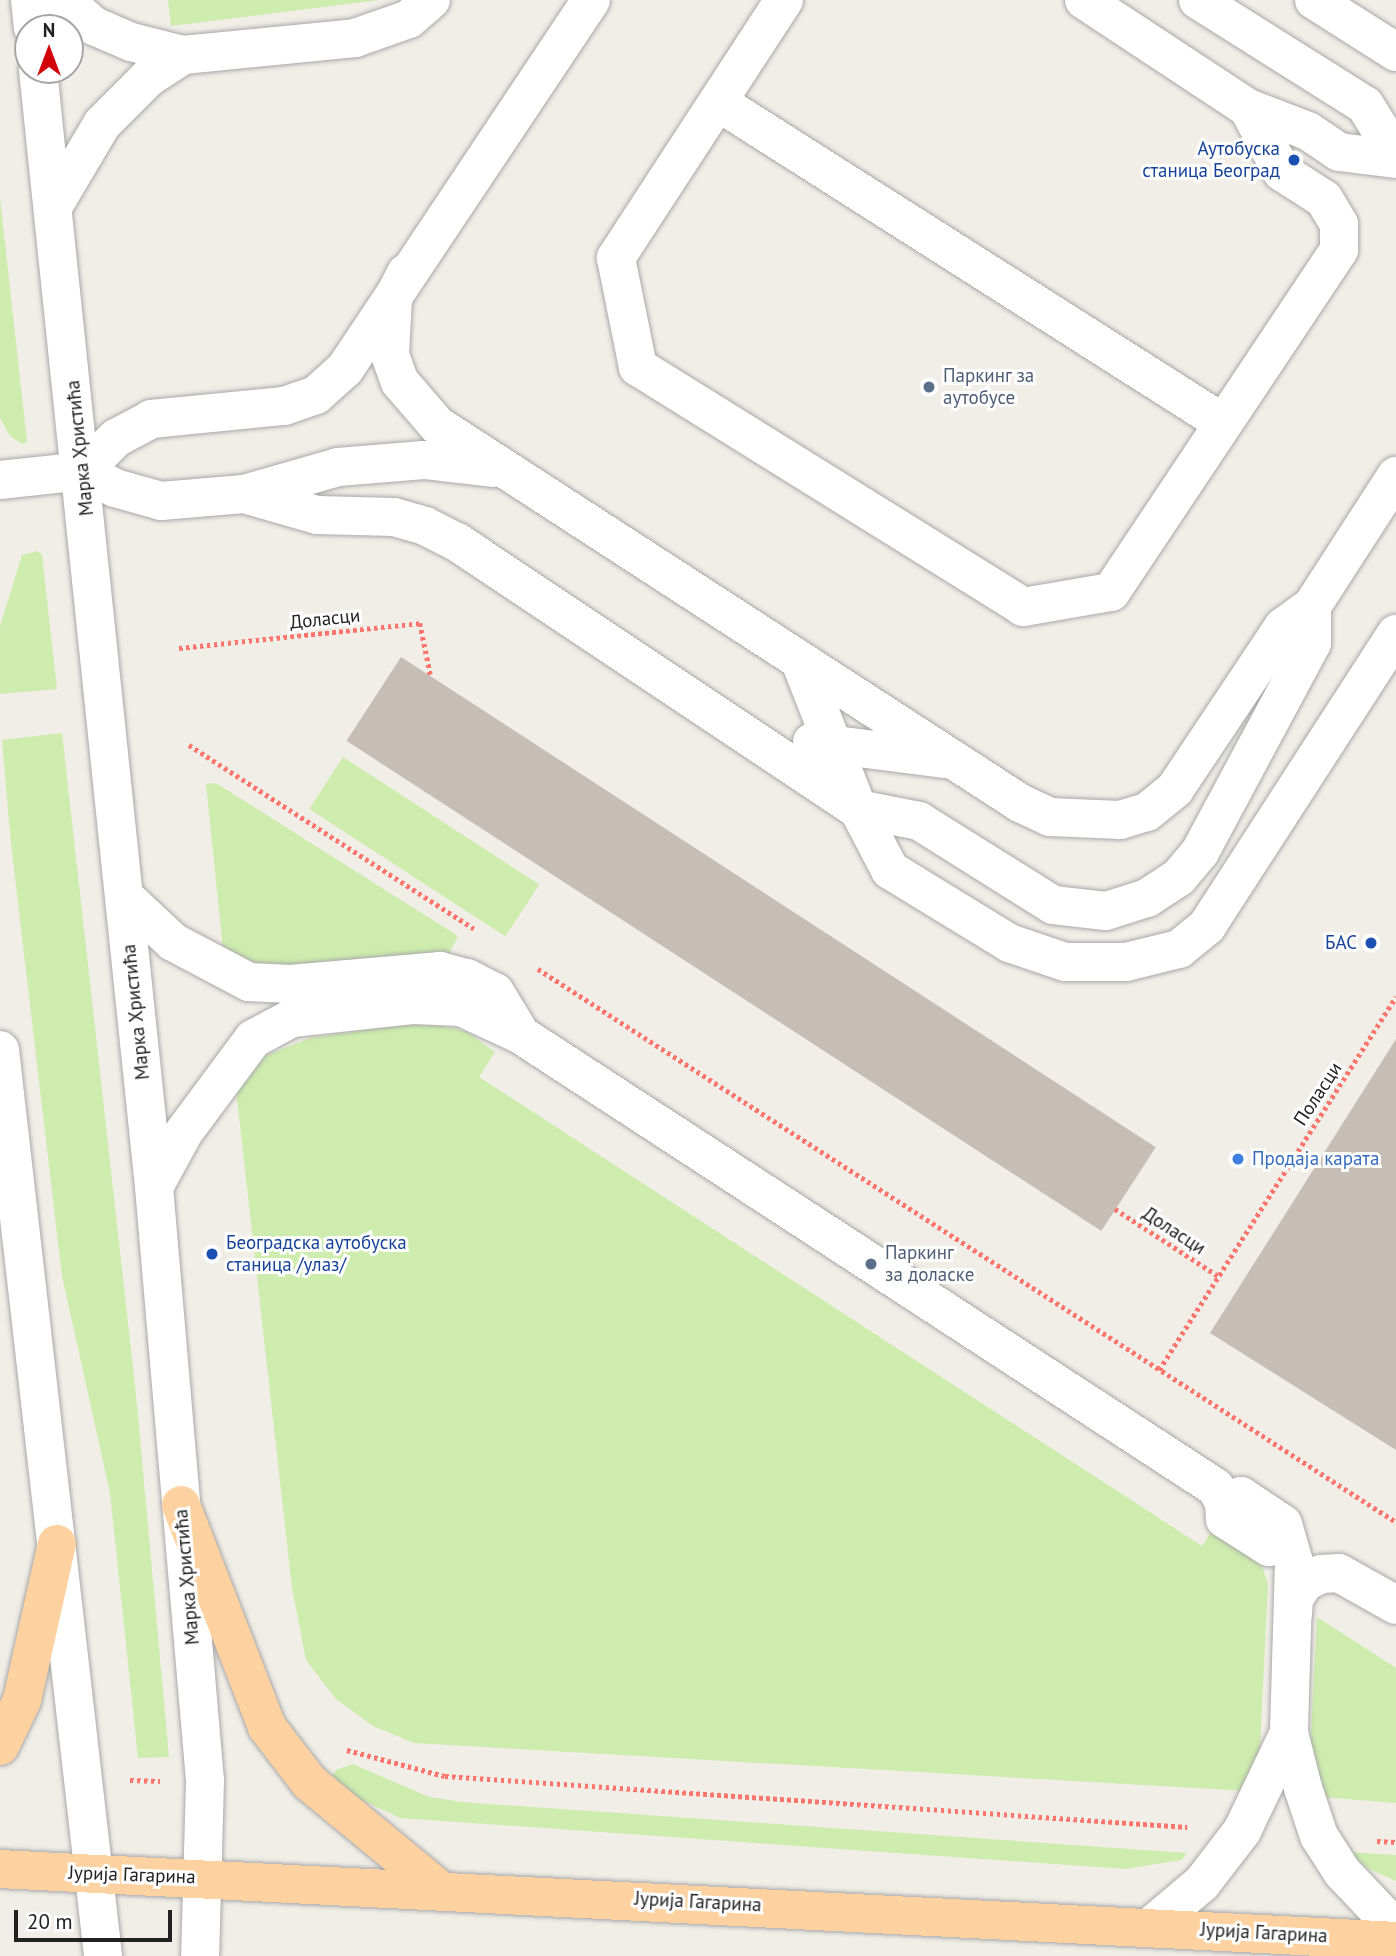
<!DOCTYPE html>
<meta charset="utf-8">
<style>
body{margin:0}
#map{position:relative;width:1396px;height:1956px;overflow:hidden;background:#f1eee7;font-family:"PT Sans",sans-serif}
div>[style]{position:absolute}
.grass>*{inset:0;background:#ceecad;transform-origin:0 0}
.building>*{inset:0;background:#c6bdb6;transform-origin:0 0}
.path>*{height:4.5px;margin-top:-2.25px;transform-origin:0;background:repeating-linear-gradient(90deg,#fd766d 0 3.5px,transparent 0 7px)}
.roads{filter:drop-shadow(0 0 2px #a8a8a8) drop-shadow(0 0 2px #a8a8a8)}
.minor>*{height:38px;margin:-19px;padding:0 19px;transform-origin:19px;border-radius:19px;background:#fff}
.major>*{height:38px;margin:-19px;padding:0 19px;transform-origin:19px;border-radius:19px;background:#fed2a0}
.dots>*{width:19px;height:19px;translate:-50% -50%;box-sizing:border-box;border:4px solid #fff;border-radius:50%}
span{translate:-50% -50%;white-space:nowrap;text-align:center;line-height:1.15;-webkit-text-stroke:6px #fff;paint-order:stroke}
.transit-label{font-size:19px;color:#164399}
.right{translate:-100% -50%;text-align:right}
.left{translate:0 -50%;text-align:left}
.service-label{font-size:19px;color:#4e5e75}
.street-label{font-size:19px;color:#212121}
.shop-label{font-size:19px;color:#366cbe}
.north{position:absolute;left:14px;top:14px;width:70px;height:70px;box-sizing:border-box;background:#fff;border:2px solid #a6a6a6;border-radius:50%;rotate:0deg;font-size:19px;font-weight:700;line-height:28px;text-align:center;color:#212121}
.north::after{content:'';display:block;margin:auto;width:24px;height:32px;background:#d20008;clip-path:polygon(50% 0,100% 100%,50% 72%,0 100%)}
.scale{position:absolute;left:14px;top:1910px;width:158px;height:32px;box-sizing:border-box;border:4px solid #212121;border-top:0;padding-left:9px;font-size:21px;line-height:24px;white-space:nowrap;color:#212121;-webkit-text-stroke:5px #fff;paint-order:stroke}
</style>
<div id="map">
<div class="grass">
<div style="clip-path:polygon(168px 0,379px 0,171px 26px)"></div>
<div style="clip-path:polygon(0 198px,27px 442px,22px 444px,10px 436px,0 418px)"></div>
<div style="clip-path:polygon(37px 551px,42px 555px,57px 689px,0 694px,0 626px,22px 555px)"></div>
<div style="clip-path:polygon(62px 733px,136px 1394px,169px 1757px,138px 1758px,110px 1493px,62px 1276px,11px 844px,2px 740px)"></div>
<div style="left:343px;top:757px;width:234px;height:62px;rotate:33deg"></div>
<div style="clip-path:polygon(216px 783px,458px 936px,447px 957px,376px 965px,250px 964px,223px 949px,206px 784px)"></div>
<div style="clip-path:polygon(401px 1025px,439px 1025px,467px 1032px,495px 1052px,479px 1077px,1202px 1546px,1213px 1529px,1246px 1550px,1262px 1566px,1268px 1584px,1260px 1747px,1248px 1791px,414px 1743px,373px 1726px,336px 1699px,306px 1660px,292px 1588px,236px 1090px,267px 1055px,310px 1038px)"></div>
<div style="clip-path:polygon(1317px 1617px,1396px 1668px,1396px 1803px,1321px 1797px,1309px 1771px)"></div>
<div style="clip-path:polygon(353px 1764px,429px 1797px,462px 1802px,1187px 1853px,1182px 1860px,1125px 1869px,400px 1818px,345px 1792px,331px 1779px,336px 1770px)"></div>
<div style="clip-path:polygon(1348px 1852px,1396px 1855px,1396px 1881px,1369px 1869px)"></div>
</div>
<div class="building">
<div style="left:401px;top:657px;width:900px;height:100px;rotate:33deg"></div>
<div style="clip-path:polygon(1396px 1039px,1396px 1450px,1210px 1333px)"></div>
</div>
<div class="path">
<div style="left:179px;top:648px;width:242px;rotate:-5.9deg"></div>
<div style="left:420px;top:623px;width:55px;rotate:78.5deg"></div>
<div style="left:189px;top:745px;width:339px;rotate:32.8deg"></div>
<div style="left:538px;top:969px;width:1021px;rotate:32.8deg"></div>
<div style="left:1115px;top:1209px;width:123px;rotate:33deg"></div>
<div style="left:1159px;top:1370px;width:442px;rotate:-57.6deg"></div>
<div style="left:347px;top:1750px;width:101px;rotate:14.9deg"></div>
<div style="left:445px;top:1776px;width:744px;rotate:3.93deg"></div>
<div style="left:130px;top:1780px;width:30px;rotate:2deg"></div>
<div style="left:1377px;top:1841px;width:19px;rotate:3deg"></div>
</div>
<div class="roads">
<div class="minor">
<div style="left:30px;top:0;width:28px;rotate:84deg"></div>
<div style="left:64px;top:0;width:40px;rotate:41deg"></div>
<div style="left:94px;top:26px;width:40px;rotate:23.4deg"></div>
<div style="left:131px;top:42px;width:54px;rotate:14deg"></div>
<div style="left:183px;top:55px;width:173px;rotate:-5.6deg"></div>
<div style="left:355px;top:38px;width:57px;rotate:-19.4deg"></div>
<div style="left:409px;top:19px;width:29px;rotate:-41deg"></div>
<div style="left:784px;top:0;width:308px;rotate:123.1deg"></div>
<div style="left:616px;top:258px;width:111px;rotate:78.6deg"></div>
<div style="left:638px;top:367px;width:454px;rotate:31.9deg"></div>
<div style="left:1023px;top:607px;width:89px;rotate:-9.7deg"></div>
<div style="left:1111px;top:592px;width:411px;rotate:-56.3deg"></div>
<div style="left:1339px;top:250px;width:26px;rotate:-90deg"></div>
<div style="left:1339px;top:224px;width:29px;rotate:-121deg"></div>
<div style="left:1324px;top:199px;width:50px;rotate:-147.3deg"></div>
<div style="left:1282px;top:172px;width:72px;rotate:-118deg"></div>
<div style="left:1084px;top:0;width:196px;rotate:33.4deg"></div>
<div style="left:1248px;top:108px;width:64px;rotate:21deg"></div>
<div style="left:1308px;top:131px;width:37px;rotate:34deg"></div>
<div style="left:1339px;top:152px;width:57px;rotate:7deg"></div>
<div style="left:1198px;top:0;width:197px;rotate:32.2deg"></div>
<div style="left:1365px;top:105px;width:59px;rotate:58.2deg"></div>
<div style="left:1314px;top:0;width:97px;rotate:32.4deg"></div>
<div style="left:38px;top:70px;width:1123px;rotate:84.07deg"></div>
<div style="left:154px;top:1187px;width:596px;rotate:85.09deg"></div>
<div style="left:205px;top:1781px;width:175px;rotate:91.6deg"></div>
<div style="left:718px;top:102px;width:598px;rotate:32.44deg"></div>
<div style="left:54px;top:205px;width:94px;rotate:-59.3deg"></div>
<div style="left:102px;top:124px;width:65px;rotate:-45deg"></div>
<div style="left:148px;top:78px;width:42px;rotate:-33.3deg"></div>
<div style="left:406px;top:273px;width:29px;rotate:117deg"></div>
<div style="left:393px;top:299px;width:56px;rotate:93.1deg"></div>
<div style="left:390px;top:355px;width:29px;rotate:70deg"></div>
<div style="left:400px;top:382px;width:57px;rotate:49.3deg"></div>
<div style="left:437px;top:425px;width:695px;rotate:32.96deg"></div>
<div style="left:1020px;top:803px;width:33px;rotate:25deg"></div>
<div style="left:1050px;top:817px;width:70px;rotate:2.5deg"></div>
<div style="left:1120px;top:820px;width:28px;rotate:-17deg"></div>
<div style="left:1147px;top:812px;width:36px;rotate:-39deg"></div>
<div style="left:1175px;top:789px;width:195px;rotate:-56.3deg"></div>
<div style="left:1283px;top:627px;width:36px;rotate:-36deg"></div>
<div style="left:1312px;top:606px;width:155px;rotate:-57.1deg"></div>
<div style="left:83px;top:471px;width:47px;rotate:-45deg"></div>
<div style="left:116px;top:438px;width:40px;rotate:-28deg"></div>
<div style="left:151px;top:419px;width:134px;rotate:-5.6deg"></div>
<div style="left:284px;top:406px;width:34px;rotate:-19deg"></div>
<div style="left:316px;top:395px;width:39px;rotate:-42deg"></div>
<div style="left:345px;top:369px;width:443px;rotate:-56.3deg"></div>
<div style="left:0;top:480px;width:83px;rotate:-6.2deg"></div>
<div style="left:83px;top:471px;width:36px;rotate:28deg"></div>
<div style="left:115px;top:488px;width:48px;rotate:15.8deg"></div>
<div style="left:161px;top:501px;width:83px;rotate:-4.8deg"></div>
<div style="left:244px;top:494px;width:98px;rotate:-16deg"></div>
<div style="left:338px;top:467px;width:86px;rotate:-4.7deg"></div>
<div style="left:424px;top:460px;width:69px;rotate:6.6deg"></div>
<div style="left:244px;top:494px;width:76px;rotate:16deg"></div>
<div style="left:317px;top:515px;width:77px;rotate:1.5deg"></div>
<div style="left:394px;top:517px;width:32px;rotate:16deg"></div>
<div style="left:425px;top:526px;width:36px;rotate:27deg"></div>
<div style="left:457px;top:542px;width:482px;rotate:33.7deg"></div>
<div style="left:858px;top:809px;width:62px;rotate:11.1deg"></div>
<div style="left:919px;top:821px;width:158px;rotate:32.1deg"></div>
<div style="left:1053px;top:905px;width:53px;rotate:6.5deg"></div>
<div style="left:1106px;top:911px;width:43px;rotate:-17.6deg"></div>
<div style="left:1147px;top:898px;width:38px;rotate:-33deg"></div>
<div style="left:1179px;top:877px;width:33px;rotate:-50deg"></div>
<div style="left:1200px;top:852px;width:237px;rotate:-61.8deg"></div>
<div style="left:1312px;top:643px;width:37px;rotate:-90deg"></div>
<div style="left:800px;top:661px;width:159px;rotate:68.6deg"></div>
<div style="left:858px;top:809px;width:69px;rotate:62.3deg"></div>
<div style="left:890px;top:870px;width:140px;rotate:31.5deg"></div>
<div style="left:1009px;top:943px;width:59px;rotate:18.7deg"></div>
<div style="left:1065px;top:962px;width:61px"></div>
<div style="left:1126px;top:962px;width:55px;rotate:-13.8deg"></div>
<div style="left:1179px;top:949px;width:36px;rotate:-39deg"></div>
<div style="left:1207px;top:926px;width:348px;rotate:-57.1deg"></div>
<div style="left:812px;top:742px;width:133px;rotate:7.3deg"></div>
<div style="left:124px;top:896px;width:67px;rotate:43.2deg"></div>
<div style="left:173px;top:942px;width:86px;rotate:27.8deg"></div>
<div style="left:249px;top:982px;width:41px;rotate:2.8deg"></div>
<div style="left:290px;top:984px;width:151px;rotate:-5deg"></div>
<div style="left:440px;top:971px;width:28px;rotate:15deg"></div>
<div style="left:467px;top:978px;width:31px;rotate:27deg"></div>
<div style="left:495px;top:992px;width:50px;rotate:58.8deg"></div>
<div style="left:0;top:1050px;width:912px;rotate:83.51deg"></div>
<div style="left:154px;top:1187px;width:63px;rotate:-61.4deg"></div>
<div style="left:184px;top:1132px;width:116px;rotate:-53.4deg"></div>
<div style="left:253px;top:1039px;width:44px;rotate:-28.3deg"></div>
<div style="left:292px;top:1018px;width:123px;rotate:-6.1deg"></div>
<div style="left:414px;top:1005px;width:47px;rotate:2.4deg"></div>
<div style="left:461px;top:1007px;width:66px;rotate:25deg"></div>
<div style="left:521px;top:1035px;width:828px;rotate:33.08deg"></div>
<div style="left:1215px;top:1487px;width:17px;rotate:59deg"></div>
<div style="left:1224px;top:1502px;width:17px;rotate:87deg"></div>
<div style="left:1225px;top:1519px;width:52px;rotate:32.5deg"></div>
<div style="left:1269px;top:1547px;width:18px;rotate:-16deg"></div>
<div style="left:1224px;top:1502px;width:18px;rotate:-19deg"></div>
<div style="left:1241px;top:1496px;width:50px;rotate:33.7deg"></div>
<div style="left:1283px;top:1524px;width:40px;rotate:74deg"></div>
<div style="left:1294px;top:1562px;width:171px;rotate:91.7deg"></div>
<div style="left:1289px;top:1733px;width:57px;rotate:75.7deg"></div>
<div style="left:1303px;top:1788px;width:51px;rotate:71.6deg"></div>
<div style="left:1319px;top:1836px;width:43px;rotate:57.4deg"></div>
<div style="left:1342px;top:1872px;width:79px;rotate:46.5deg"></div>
<div style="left:1293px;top:1614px;width:15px;rotate:-86deg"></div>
<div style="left:1294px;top:1599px;width:19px;rotate:-58deg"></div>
<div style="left:1304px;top:1583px;width:19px;rotate:-28deg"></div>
<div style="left:1321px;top:1574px;width:18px;rotate:-3deg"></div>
<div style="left:1339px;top:1573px;width:65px;rotate:29.3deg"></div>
<div style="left:1151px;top:1926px;width:67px;rotate:-40.1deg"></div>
<div style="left:1202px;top:1883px;width:66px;rotate:-52.4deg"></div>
<div style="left:1242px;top:1831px;width:109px;rotate:-64.4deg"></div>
</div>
<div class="major">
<div style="left:181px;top:1505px;width:238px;rotate:68.8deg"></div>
<div style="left:267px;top:1727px;width:69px;rotate:52.6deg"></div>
<div style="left:309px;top:1782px;width:168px;rotate:39.5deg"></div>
<div style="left:0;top:1746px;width:51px;rotate:-64.4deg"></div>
<div style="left:22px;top:1700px;width:160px;rotate:-77.4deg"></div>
<div style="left:0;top:1869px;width:1398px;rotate:2.95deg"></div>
</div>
</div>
<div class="dots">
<div style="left:1294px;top:160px;background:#1a4fb4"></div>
<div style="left:929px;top:387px;background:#5c6f8a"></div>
<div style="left:1371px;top:943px;background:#1a4fb4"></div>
<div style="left:1238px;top:1159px;background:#3f7fe0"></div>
<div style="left:212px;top:1254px;background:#1a4fb4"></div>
<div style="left:871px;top:1264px;background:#5c6f8a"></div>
</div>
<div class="transit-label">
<span class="right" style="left:1280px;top:160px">Аутобуска<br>станица Београд</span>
<span class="right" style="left:1357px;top:943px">БАС</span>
<span class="left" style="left:226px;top:1254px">Београдска аутобуска<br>станица /улаз/</span>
</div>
<div class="service-label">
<span class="left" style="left:943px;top:387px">Паркинг за<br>аутобусе</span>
<span class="left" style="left:885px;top:1264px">Паркинг<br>за доласке</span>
</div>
<div class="street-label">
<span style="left:80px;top:448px;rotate:-96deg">Марка Христића</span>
<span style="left:325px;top:619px;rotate:-6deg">Доласци</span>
<span style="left:136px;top:1012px;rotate:-96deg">Марка Христића</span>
<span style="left:1318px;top:1094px;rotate:-57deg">Поласци</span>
<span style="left:1174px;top:1231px;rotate:33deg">Доласци</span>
<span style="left:187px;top:1577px;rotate:-95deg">Марка Христића</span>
<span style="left:132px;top:1875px;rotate:2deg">Јурија Гагарина</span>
<span style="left:698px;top:1902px;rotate:3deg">Јурија Гагарина</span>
<span style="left:1264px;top:1933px;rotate:3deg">Јурија Гагарина</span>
</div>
<div class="shop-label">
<span class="left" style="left:1252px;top:1159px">Продаја карата</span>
</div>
<div class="north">N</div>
<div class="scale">20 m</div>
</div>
